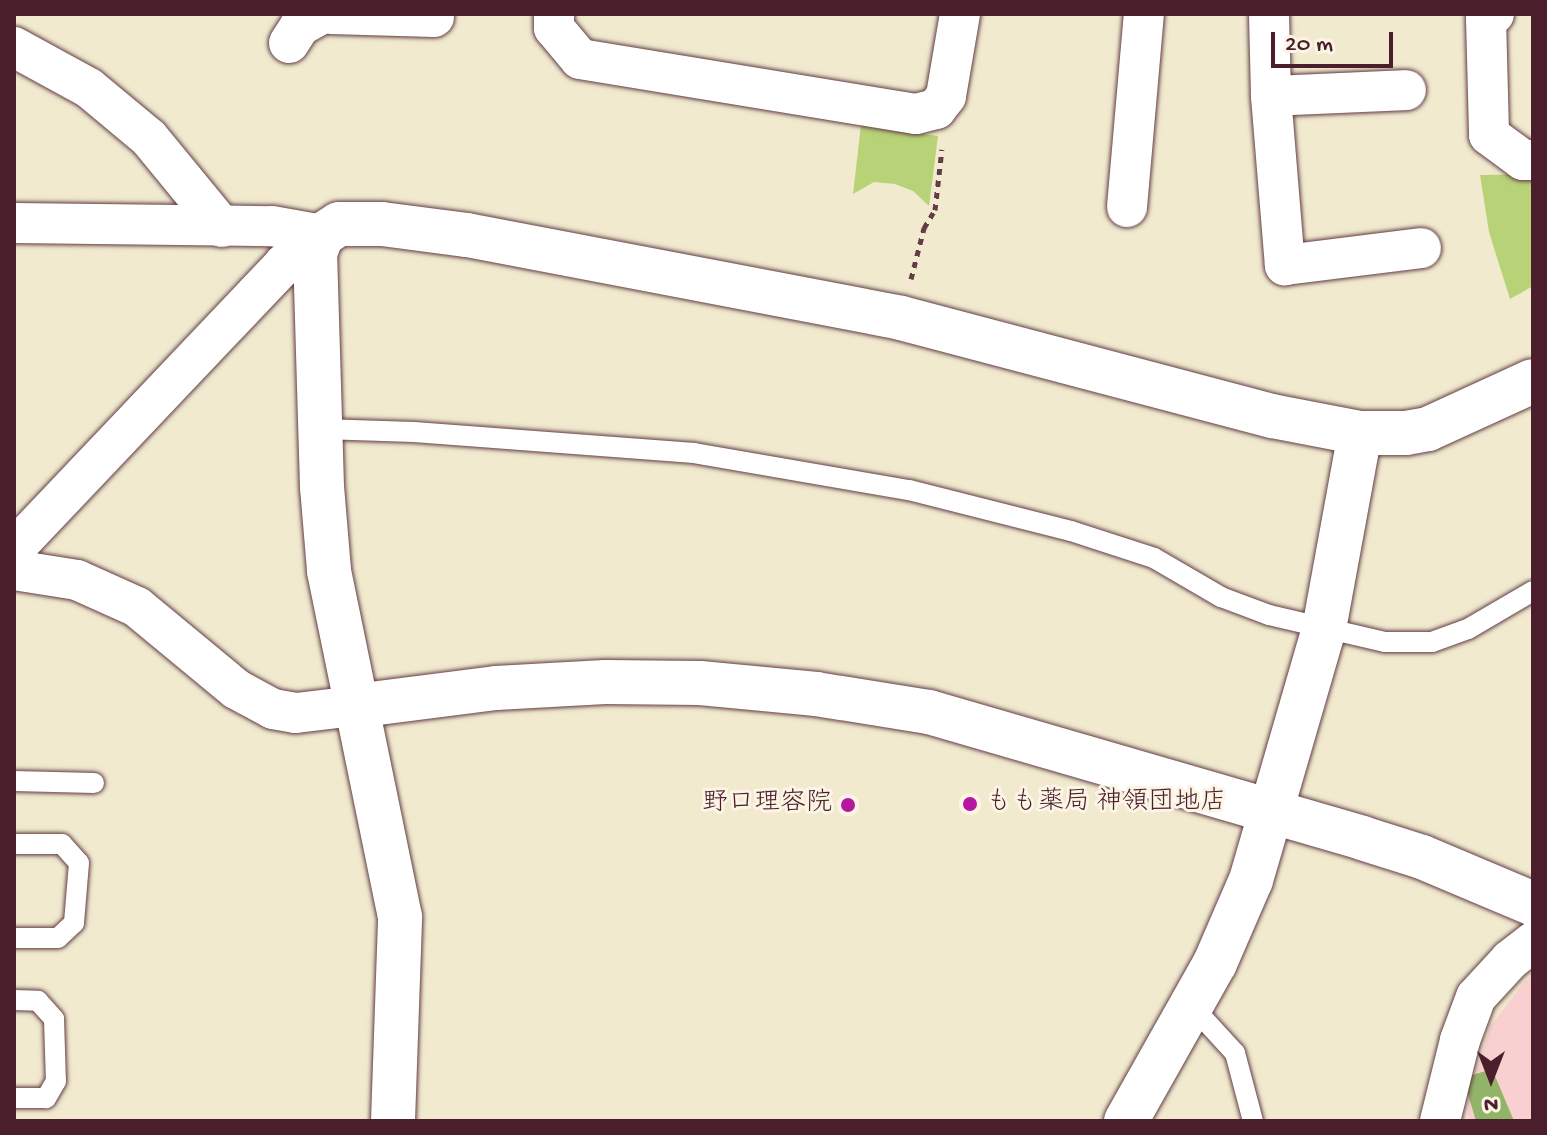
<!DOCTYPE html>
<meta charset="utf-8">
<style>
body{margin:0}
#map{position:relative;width:1547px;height:1135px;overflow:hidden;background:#f1eacf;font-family:"Gochi Hand","Klee One",sans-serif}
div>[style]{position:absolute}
.built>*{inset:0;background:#f7d0cf}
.green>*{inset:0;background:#b8d277}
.forest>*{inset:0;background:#92b468}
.path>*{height:5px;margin-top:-2.5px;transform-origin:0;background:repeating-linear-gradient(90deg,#633d44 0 6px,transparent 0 12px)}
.roads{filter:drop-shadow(0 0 2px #633d44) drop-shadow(0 0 2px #633d44)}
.service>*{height:20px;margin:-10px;padding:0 10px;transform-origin:10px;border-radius:10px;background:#fff}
.minor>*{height:40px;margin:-20px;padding:0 20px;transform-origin:20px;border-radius:20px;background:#fff}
.tertiary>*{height:44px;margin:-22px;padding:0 22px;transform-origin:22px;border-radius:22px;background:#fff}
.dots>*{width:22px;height:22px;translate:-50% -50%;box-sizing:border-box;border:4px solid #fcf5e5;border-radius:50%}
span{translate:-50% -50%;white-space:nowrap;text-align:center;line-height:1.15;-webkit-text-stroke:6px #fcf5e5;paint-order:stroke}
.poi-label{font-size:26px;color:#4a1f2b}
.left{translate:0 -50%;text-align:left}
.right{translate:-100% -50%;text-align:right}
.frame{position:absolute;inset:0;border:16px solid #4a1f2b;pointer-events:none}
.north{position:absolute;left:1451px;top:1039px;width:80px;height:80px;-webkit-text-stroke:6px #fcf5e5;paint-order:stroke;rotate:180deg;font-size:22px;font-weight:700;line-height:32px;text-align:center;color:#4a1f2b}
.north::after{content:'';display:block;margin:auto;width:28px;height:36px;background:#4a1f2b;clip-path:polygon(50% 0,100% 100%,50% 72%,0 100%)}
.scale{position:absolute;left:1271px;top:32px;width:122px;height:36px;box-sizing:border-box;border:4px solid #4a1f2b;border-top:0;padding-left:10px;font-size:24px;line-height:28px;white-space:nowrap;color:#4a1f2b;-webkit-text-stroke:6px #fcf5e5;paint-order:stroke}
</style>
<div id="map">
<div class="built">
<div style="clip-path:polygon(1533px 976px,1533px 1121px,1468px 1121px,1468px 1099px,1490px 1027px,1525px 981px)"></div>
</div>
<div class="green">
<div style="clip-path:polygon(861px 125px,938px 136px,929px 206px,913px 191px,895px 184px,874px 182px,853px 194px)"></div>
<div style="clip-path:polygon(1533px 174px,1533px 286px,1510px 299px,1489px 232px,1480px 175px)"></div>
</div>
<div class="forest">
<div style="clip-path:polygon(1492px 1069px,1514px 1121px,1476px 1121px,1463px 1078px)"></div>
</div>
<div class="path">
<div style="left:911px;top:279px;width:53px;rotate:-75.7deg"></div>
<div style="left:924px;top:228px;width:21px;rotate:-59deg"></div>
<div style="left:935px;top:210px;width:61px;rotate:-83.5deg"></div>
</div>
<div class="roads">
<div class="service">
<div style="left:322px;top:429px;width:92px;rotate:1.9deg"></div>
<div style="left:414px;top:432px;width:281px;rotate:4.3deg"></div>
<div style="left:694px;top:453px;width:218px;rotate:9.8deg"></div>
<div style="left:909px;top:490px;width:167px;rotate:14.2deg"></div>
<div style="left:1071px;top:531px;width:87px;rotate:18deg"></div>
<div style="left:1154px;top:558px;width:78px;rotate:30.2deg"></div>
<div style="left:1221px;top:597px;width:51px;rotate:20.6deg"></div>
<div style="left:1269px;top:615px;width:119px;rotate:13.1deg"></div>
<div style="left:1385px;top:642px;width:47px"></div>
<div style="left:1432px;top:642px;width:38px;rotate:-20deg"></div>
<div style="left:1468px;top:629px;width:75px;rotate:-30.3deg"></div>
<div style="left:14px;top:781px;width:80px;rotate:1.4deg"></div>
<div style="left:14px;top:844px;width:48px"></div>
<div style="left:62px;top:844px;width:25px;rotate:48deg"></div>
<div style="left:79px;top:863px;width:60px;rotate:94.8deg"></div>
<div style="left:74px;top:923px;width:22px;rotate:137deg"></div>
<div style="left:58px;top:938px;width:44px;rotate:180deg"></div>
<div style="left:14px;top:1000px;width:24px;rotate:2deg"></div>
<div style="left:38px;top:1001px;width:24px;rotate:48deg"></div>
<div style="left:54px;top:1019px;width:62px;rotate:88.2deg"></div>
<div style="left:56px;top:1081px;width:20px;rotate:120deg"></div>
<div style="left:46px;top:1098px;width:32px;rotate:180deg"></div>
<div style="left:1191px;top:1005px;width:65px;rotate:47.5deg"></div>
<div style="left:1235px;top:1053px;width:70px;rotate:75.2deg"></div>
</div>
<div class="minor">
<div style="left:331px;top:14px;width:103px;rotate:1.7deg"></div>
<div style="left:554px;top:14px;width:14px;rotate:90deg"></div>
<div style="left:554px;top:28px;width:40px;rotate:50deg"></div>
<div style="left:580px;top:59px;width:340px;rotate:9.3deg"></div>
<div style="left:916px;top:114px;width:21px;rotate:-14deg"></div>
<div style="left:936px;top:109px;width:16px;rotate:-52deg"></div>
<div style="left:946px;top:96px;width:83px;rotate:-80.3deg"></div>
<div style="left:1269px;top:14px;width:82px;rotate:88.6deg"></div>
<div style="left:1271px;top:96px;width:170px;rotate:85.3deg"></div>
<div style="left:1285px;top:265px;width:137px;rotate:-7.1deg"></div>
<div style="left:1494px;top:14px;width:9px;rotate:153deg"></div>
<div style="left:1486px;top:18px;width:117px;rotate:88.5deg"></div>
<div style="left:1489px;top:135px;width:42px;rotate:36.3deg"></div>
<div style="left:1523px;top:160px;width:10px"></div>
<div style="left:289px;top:43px;width:20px;rotate:-57deg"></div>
<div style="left:300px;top:26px;width:25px;rotate:-29deg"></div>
<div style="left:14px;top:47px;width:85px;rotate:28.7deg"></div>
<div style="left:89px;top:88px;width:78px;rotate:39.8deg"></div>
<div style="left:149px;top:138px;width:115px;rotate:50.6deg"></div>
<div style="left:1271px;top:96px;width:135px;rotate:-2.5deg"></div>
<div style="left:1127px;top:207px;width:194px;rotate:-85deg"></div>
<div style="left:14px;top:223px;width:258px;rotate:0.7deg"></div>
<div style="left:272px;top:226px;width:51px;rotate:10.2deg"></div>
<div style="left:14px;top:549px;width:393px;rotate:-46.5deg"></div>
<div style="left:284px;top:264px;width:48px;rotate:-37.3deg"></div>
<div style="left:14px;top:570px;width:64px;rotate:9deg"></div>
<div style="left:77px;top:580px;width:66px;rotate:24.2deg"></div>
<div style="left:137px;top:607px;width:129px;rotate:39.6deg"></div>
<div style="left:236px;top:689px;width:42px;rotate:28.4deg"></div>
<div style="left:273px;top:709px;width:23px;rotate:10deg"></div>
<div style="left:296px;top:713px;width:59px;rotate:-6.8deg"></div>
<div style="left:1440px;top:1121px;width:83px;rotate:-76.1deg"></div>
<div style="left:1460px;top:1040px;width:46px;rotate:-69.6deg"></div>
<div style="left:1476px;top:997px;width:50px;rotate:-47.4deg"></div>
<div style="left:1510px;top:960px;width:29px;rotate:-38deg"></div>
</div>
<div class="tertiary">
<div style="left:355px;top:706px;width:142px;rotate:-7.3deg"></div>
<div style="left:496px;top:688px;width:109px;rotate:-3.2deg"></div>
<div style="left:605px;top:682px;width:95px;rotate:0.6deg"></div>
<div style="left:700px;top:683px;width:117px;rotate:5.4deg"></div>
<div style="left:816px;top:694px;width:114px;rotate:9.1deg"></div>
<div style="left:929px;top:712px;width:451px;rotate:16.2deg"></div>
<div style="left:1362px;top:838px;width:63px;rotate:17.6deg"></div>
<div style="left:1422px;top:857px;width:121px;rotate:22.9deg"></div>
<div style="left:393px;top:1121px;width:204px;rotate:-88deg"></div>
<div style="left:400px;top:917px;width:354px;rotate:-101.6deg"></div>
<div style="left:329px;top:570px;width:83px;rotate:-94.8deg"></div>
<div style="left:322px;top:487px;width:234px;rotate:-91.7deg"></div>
<div style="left:315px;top:253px;width:19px;rotate:-69deg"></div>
<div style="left:322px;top:235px;width:20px;rotate:-33deg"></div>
<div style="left:339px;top:224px;width:43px"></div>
<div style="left:382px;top:224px;width:86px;rotate:7.4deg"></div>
<div style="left:467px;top:235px;width:442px;rotate:10.8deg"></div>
<div style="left:901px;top:318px;width:384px;rotate:14.8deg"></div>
<div style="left:1272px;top:416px;width:90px;rotate:10.9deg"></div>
<div style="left:1360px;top:433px;width:46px"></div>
<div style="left:1406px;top:433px;width:22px;rotate:-10deg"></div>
<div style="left:1428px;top:429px;width:115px;rotate:-24.6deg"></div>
<div style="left:1126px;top:1121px;width:181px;rotate:-60.6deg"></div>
<div style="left:1215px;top:963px;width:90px;rotate:-66.6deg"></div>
<div style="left:1251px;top:880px;width:261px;rotate:-73.8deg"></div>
<div style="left:1324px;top:629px;width:199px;rotate:-79.6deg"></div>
</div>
</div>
<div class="dots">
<div style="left:970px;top:804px;background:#b5179e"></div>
<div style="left:848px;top:805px;background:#b5179e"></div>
</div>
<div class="poi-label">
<span class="left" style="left:986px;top:804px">もも薬局 神領団地店</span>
<span class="right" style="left:832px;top:805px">野口理容院</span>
</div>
<div class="frame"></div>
<div class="north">N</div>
<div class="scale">20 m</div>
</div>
